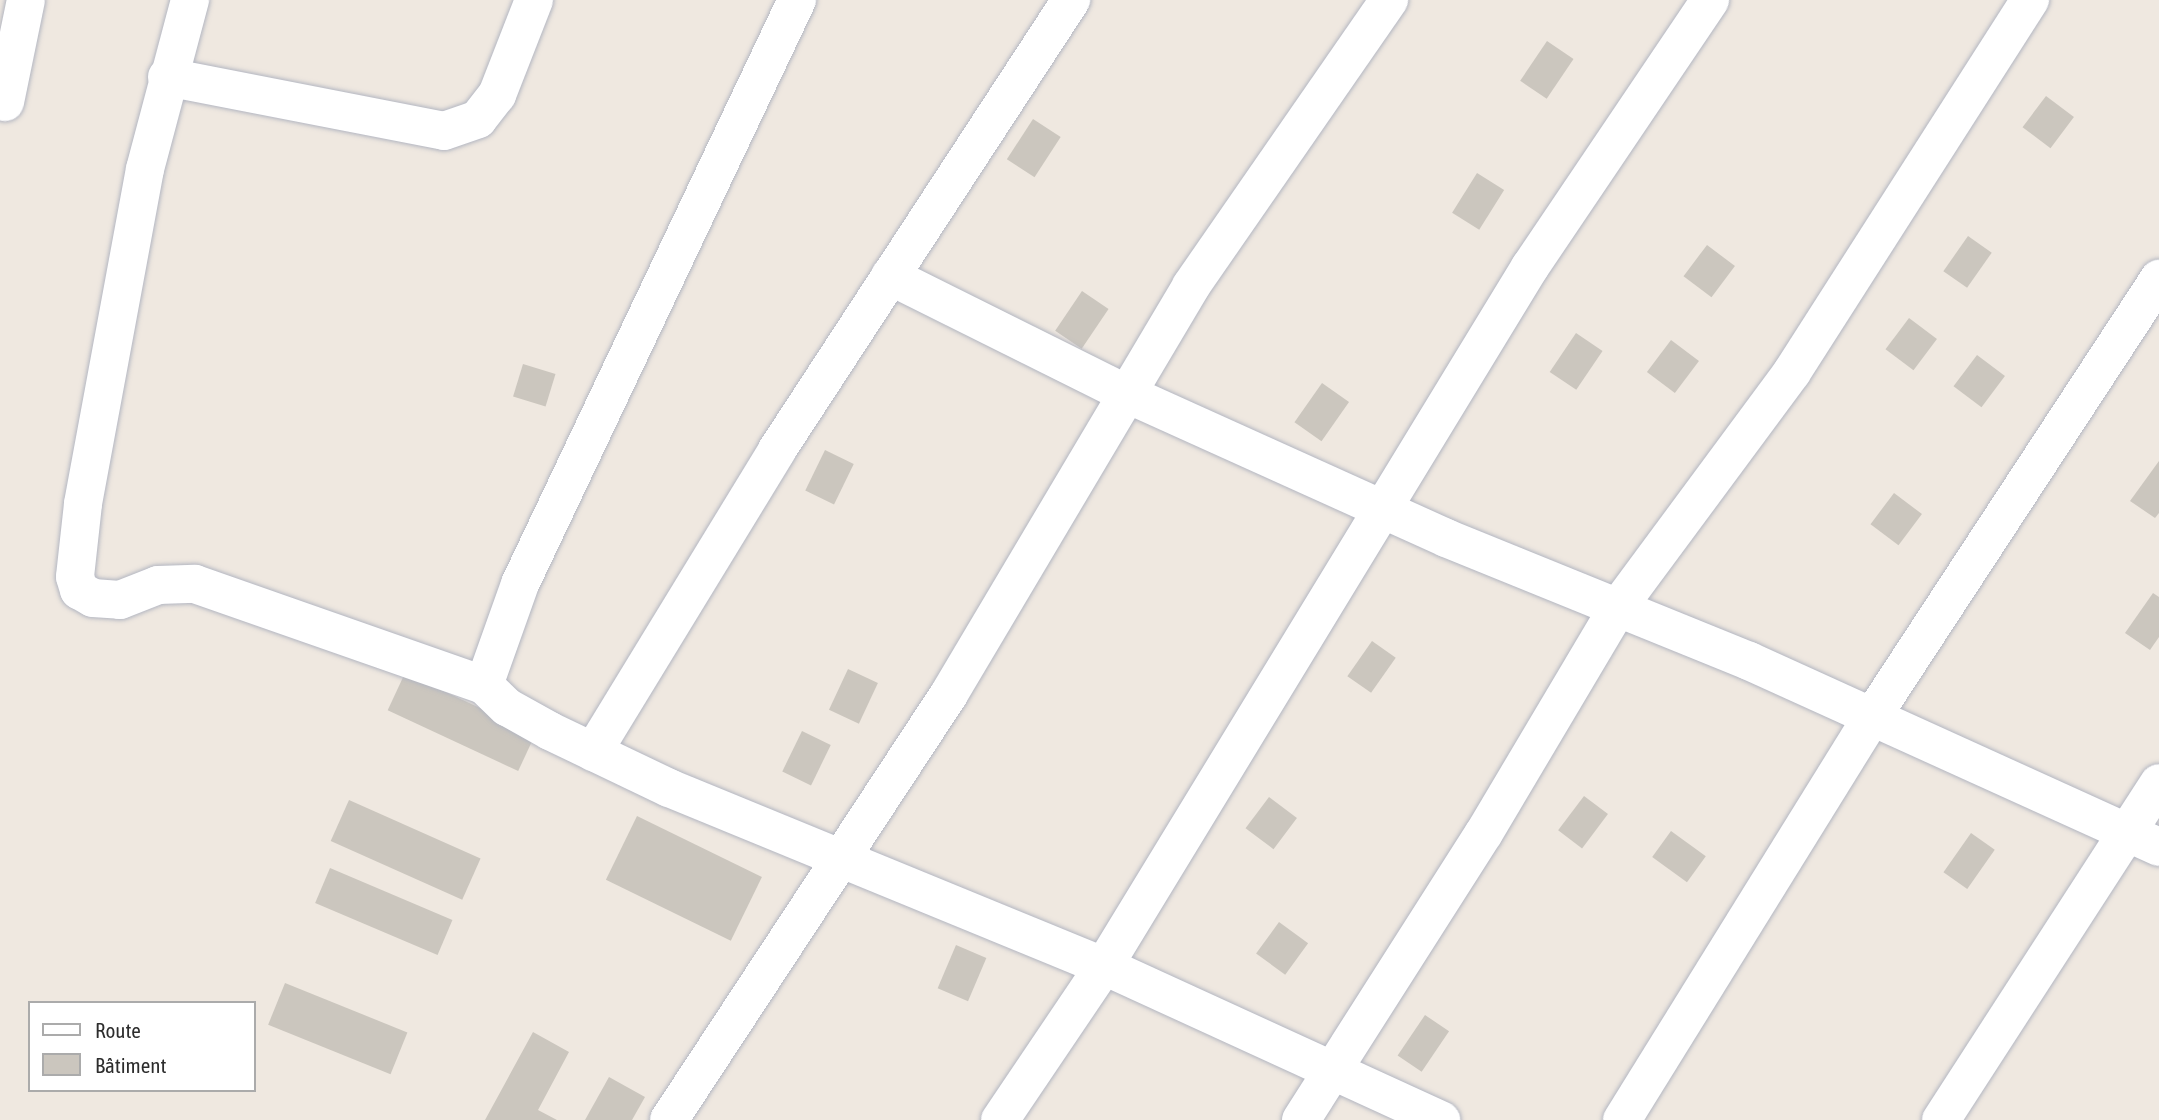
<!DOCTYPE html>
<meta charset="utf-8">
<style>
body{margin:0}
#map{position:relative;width:2159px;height:1120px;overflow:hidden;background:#efe8e0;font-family:"Asap Condensed",sans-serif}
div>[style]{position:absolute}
.building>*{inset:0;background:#cbc6be;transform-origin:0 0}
.roads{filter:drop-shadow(0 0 2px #b3b6c1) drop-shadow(0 0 2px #b3b6c1)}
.minor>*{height:38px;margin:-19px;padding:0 19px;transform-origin:19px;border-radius:19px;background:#fff}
span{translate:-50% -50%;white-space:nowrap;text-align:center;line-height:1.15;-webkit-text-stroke:7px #fff;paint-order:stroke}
.legend{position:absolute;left:28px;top:1001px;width:228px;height:91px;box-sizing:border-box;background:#fff;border:2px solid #ababab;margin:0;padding:9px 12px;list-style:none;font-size:21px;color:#2d2d2d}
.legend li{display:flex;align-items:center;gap:14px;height:35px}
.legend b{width:35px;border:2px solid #ababab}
</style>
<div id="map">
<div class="building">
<div style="left:1547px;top:41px;width:32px;height:48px;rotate:34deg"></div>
<div style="left:2046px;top:96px;width:35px;height:39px;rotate:37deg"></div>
<div style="left:1033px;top:119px;width:33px;height:48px;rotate:33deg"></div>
<div style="left:1477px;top:173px;width:32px;height:47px;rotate:32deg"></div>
<div style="left:1968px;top:236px;width:29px;height:43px;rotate:35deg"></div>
<div style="left:1707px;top:245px;width:35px;height:39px;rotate:37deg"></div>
<div style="left:1082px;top:291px;width:32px;height:48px;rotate:34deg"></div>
<div style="left:1909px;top:318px;width:35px;height:39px;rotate:37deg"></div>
<div style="left:1576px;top:333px;width:32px;height:47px;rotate:34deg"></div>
<div style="left:1671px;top:340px;width:35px;height:40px;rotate:37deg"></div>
<div style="left:1977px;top:355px;width:35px;height:39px;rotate:37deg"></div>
<div style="left:523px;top:364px;width:34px;height:34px;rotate:17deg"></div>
<div style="left:1322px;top:383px;width:33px;height:48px;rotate:35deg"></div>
<div style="left:825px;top:450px;width:32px;height:45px;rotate:26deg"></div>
<div style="clip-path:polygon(2159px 461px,2159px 513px,2155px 518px,2130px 501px)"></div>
<div style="left:1894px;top:493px;width:35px;height:39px;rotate:37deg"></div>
<div style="clip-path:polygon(2153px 593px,2159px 597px,2159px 637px,2150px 650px,2125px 633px)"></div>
<div style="left:1372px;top:641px;width:29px;height:43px;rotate:35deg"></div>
<div style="left:848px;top:669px;width:33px;height:45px;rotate:25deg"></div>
<div style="left:405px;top:673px;width:144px;height:41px;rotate:25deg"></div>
<div style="left:802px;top:731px;width:32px;height:45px;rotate:26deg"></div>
<div style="left:1584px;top:796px;width:30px;height:43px;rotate:37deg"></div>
<div style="left:1269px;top:797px;width:35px;height:39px;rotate:37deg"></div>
<div style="left:349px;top:800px;width:144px;height:45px;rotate:24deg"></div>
<div style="left:637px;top:816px;width:139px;height:71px;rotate:26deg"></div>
<div style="left:1671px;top:831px;width:43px;height:32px;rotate:36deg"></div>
<div style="left:1971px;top:833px;width:29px;height:48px;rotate:35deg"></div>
<div style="left:330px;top:868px;width:133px;height:38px;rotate:23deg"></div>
<div style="left:1279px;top:922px;width:36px;height:39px;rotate:36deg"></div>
<div style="left:956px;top:945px;width:33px;height:47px;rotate:23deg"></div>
<div style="left:285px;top:983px;width:132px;height:45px;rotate:22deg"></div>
<div style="left:1425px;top:1015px;width:29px;height:49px;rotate:34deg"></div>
<div style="clip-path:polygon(533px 1032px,569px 1052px,538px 1110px,557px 1120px,485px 1120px)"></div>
<div style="clip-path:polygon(609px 1077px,645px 1097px,632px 1120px,585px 1120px)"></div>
</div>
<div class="roads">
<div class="minor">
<div style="left:190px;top:0;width:175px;rotate:104.9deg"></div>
<div style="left:145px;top:169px;width:341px;rotate:100.5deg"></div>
<div style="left:83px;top:504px;width:73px;rotate:96.3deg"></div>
<div style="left:75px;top:577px;width:14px;rotate:73deg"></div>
<div style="left:79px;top:590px;width:16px;rotate:30deg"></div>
<div style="left:93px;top:598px;width:27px;rotate:4deg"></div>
<div style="left:120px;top:600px;width:41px;rotate:-21.5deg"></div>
<div style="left:158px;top:585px;width:37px;rotate:-2deg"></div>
<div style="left:195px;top:584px;width:306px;rotate:19.3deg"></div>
<div style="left:797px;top:0;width:646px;rotate:115.38deg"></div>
<div style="left:520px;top:584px;width:107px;rotate:109.6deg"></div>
<div style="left:484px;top:685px;width:32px;rotate:44deg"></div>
<div style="left:507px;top:707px;width:49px;rotate:29.2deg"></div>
<div style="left:550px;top:731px;width:132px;rotate:25.6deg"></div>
<div style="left:669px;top:788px;width:470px;rotate:22.3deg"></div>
<div style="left:1104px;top:966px;width:371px;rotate:24.6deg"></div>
<div style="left:167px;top:77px;width:282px;rotate:11deg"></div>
<div style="left:444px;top:131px;width:36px;rotate:-19deg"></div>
<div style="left:478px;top:119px;width:31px;rotate:-52deg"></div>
<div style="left:497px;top:95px;width:102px;rotate:-68.7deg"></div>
<div style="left:5px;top:102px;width:104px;rotate:-78.4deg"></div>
<div style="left:890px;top:276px;width:263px;rotate:26.5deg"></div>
<div style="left:1125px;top:393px;width:352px;rotate:24.3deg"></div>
<div style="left:1446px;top:538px;width:327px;rotate:22.1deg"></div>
<div style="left:1749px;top:661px;width:450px;rotate:24.4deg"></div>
<div style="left:593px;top:752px;width:354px;rotate:-58.6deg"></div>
<div style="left:777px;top:450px;width:538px;rotate:-56.84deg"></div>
<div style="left:669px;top:1120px;width:510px;rotate:-56.68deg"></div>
<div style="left:949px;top:694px;width:474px;rotate:-59.3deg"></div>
<div style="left:1191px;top:286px;width:348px;rotate:-55.3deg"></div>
<div style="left:1000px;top:1120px;width:186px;rotate:-56deg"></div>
<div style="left:1104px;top:966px;width:819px;rotate:-58.64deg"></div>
<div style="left:1530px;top:267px;width:322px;rotate:-56deg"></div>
<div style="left:1301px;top:1120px;width:340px;rotate:-57.5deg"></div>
<div style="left:1484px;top:833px;width:264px;rotate:-59.3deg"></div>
<div style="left:1619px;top:606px;width:291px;rotate:-53.5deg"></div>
<div style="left:1792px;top:372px;width:442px;rotate:-57.4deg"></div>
<div style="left:1622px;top:1120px;width:474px;rotate:-58.2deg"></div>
<div style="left:1872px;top:717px;width:524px;rotate:-56.77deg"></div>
<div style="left:1941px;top:1120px;width:401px;rotate:-57.1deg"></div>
</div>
</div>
<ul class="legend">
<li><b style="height:9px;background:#fff"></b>Route</li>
<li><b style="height:19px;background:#cbc6be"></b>Bâtiment</li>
</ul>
</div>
